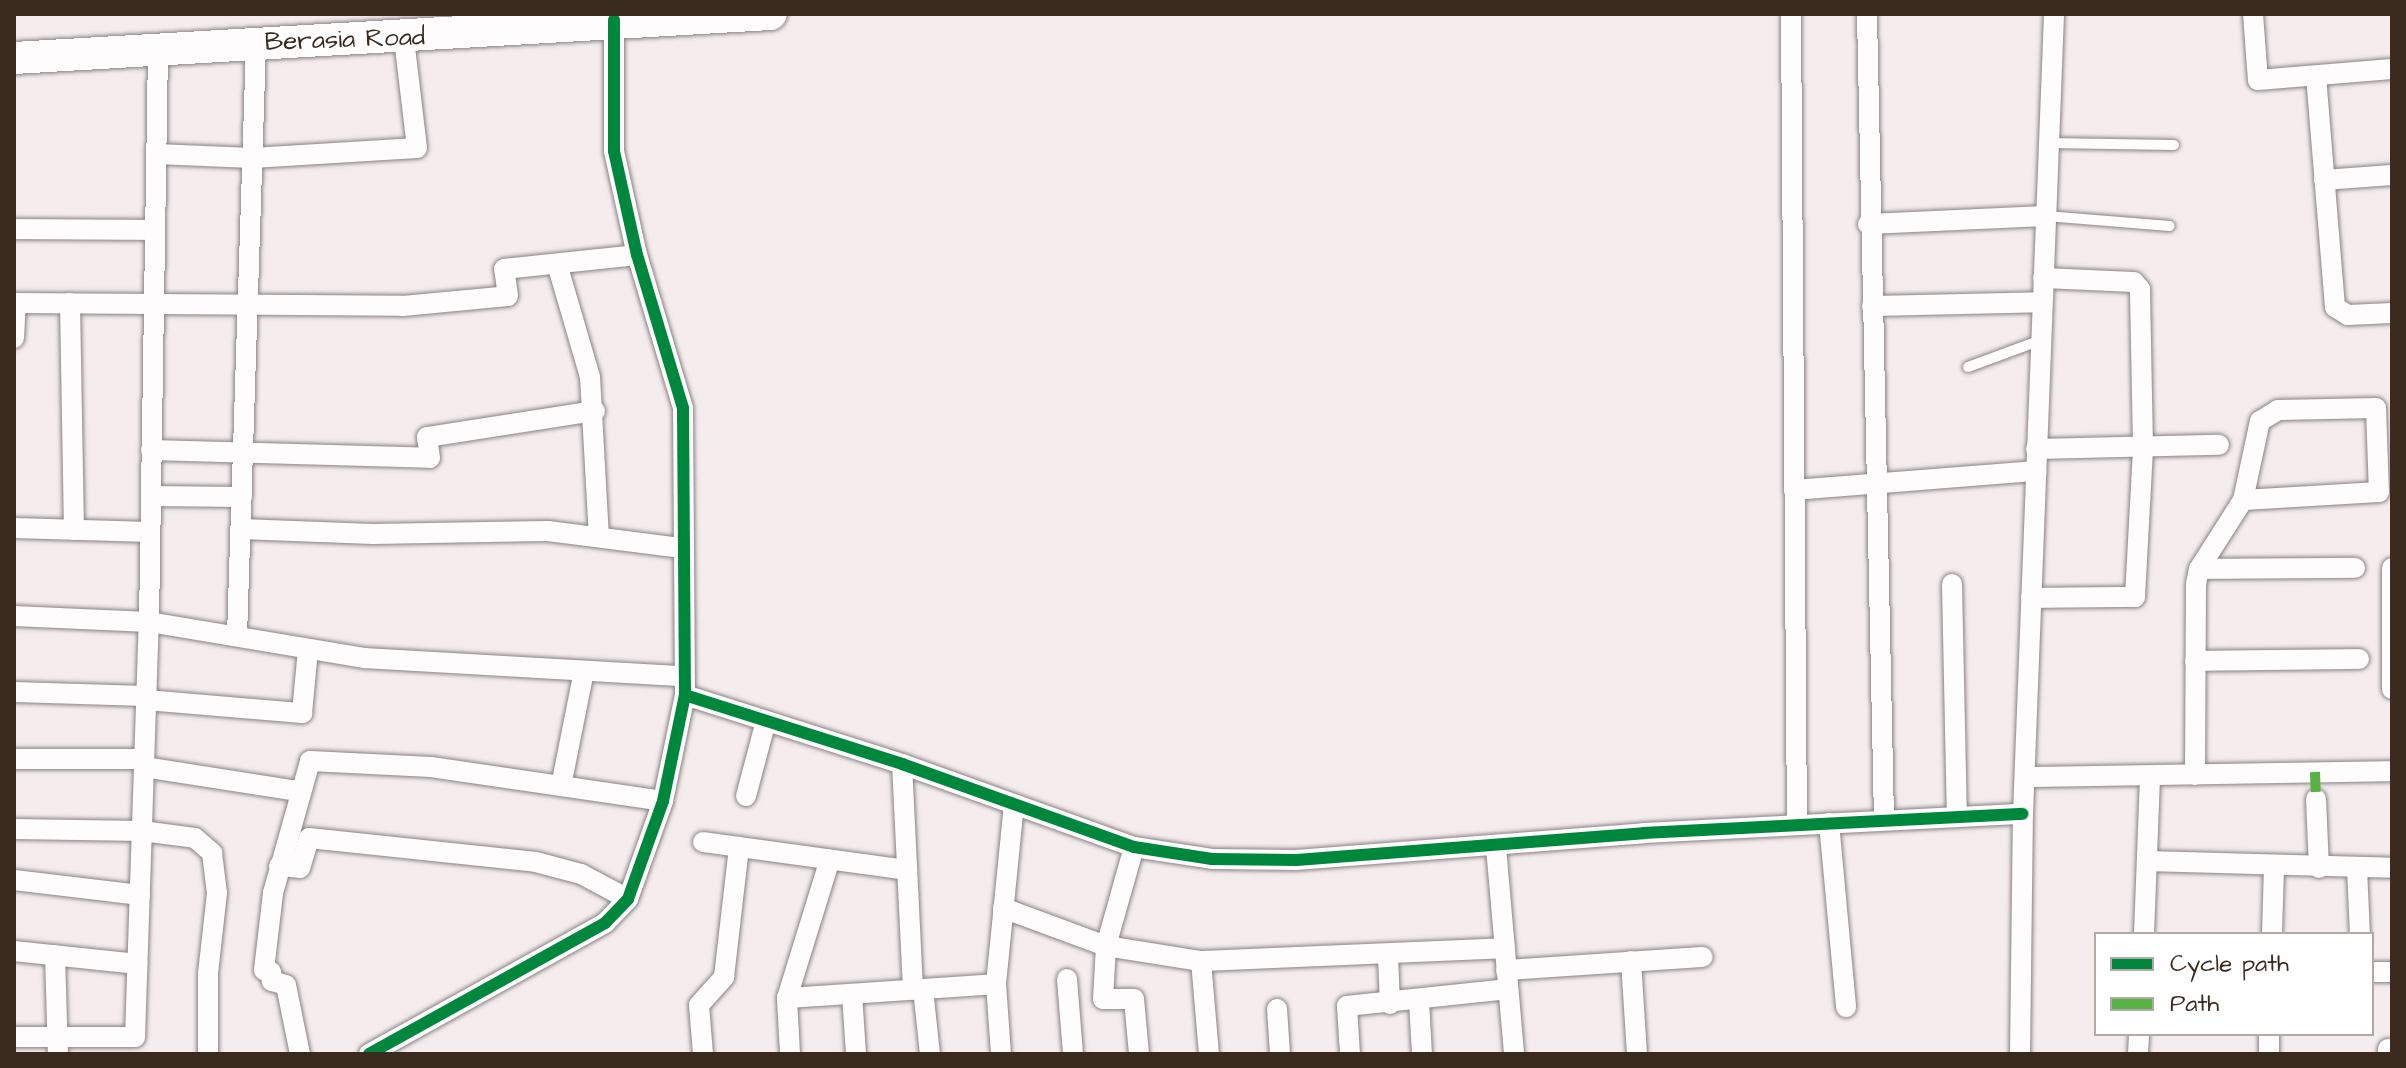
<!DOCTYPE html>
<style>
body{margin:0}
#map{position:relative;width:2406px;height:1068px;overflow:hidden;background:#f5ecee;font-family:"Architects Daughter",sans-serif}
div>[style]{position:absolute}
.roads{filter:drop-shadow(0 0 2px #8a8281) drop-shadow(0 0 2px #8a8281)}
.service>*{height:10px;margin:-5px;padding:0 5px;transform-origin:5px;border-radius:5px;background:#fefcfc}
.minor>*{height:20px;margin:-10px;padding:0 10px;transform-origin:10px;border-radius:10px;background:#fefcfc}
.primary>*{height:32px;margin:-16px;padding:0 16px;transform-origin:16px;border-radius:16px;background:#fefcfc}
.quiet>*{height:10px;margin-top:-5px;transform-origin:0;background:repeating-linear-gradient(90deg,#57b245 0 20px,transparent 0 30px)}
.cycleway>*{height:12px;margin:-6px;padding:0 6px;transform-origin:6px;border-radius:6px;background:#00873e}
span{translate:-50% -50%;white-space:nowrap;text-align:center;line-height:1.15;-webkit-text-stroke:7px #fff;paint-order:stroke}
.street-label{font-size:26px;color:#3b2a1e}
.frame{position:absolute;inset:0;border:16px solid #3b2a1e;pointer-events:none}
.legend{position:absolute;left:2094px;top:932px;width:280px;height:104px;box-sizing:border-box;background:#fff;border:2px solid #b1aaa5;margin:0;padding:10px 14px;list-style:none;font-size:24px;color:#3b2a1e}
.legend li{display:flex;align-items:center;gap:16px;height:40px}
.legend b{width:40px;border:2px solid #b1aaa5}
</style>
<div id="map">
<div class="roads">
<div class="service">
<div style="left:2049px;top:143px;width:125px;rotate:0.9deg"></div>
<div style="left:2046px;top:216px;width:124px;rotate:4.6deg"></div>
<div style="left:1968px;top:367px;width:78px;rotate:-20.3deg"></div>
</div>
<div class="minor">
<div style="left:1791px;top:14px;width:811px;rotate:89.58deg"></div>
<div style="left:1867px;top:14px;width:806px;rotate:88.79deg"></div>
<div style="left:2253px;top:14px;width:66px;rotate:85.7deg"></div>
<div style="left:2258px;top:80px;width:134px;rotate:-4.7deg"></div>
<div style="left:2316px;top:76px;width:232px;rotate:85.3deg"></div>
<div style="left:2335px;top:307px;width:15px;rotate:32deg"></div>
<div style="left:2348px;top:315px;width:44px;rotate:-2.6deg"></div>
<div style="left:156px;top:154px;width:96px;rotate:2.4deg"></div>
<div style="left:252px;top:158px;width:165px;rotate:-3.5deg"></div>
<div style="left:417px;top:148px;width:110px;rotate:-96.8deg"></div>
<div style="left:2324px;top:180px;width:68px;rotate:-4.2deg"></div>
<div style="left:1868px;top:224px;width:178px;rotate:-2.6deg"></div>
<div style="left:14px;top:229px;width:141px;rotate:0.4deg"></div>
<div style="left:557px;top:264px;width:118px;rotate:73.7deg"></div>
<div style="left:590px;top:377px;width:160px;rotate:86.8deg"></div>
<div style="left:14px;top:303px;width:389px;rotate:0.4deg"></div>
<div style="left:403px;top:306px;width:105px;rotate:-5.4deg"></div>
<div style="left:508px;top:296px;width:27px;rotate:-98deg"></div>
<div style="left:504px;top:269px;width:134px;rotate:-6deg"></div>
<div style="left:70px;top:303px;width:227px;rotate:89deg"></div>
<div style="left:1872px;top:306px;width:170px;rotate:-1.3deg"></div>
<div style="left:14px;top:338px;width:35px;rotate:-87deg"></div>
<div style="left:2036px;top:449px;width:183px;rotate:-1.3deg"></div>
<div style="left:151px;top:450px;width:279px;rotate:1.6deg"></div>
<div style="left:430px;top:458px;width:21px;rotate:-98deg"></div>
<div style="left:427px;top:437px;width:170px;rotate:-8.8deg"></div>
<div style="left:1794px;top:490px;width:243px;rotate:-4.5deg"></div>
<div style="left:151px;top:496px;width:91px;rotate:0.6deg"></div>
<div style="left:14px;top:528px;width:136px;rotate:1.7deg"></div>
<div style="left:241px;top:529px;width:132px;rotate:2.2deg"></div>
<div style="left:373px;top:534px;width:175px;rotate:-1deg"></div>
<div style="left:548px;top:531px;width:133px;rotate:7.3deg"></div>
<div style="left:2392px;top:568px;width:121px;rotate:90deg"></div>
<div style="left:2199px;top:569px;width:156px;rotate:-0.4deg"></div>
<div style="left:1952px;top:584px;width:233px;rotate:88.8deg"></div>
<div style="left:2031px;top:598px;width:104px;rotate:-0.6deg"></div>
<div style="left:2135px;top:597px;width:149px;rotate:-86.9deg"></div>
<div style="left:2143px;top:448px;width:159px;rotate:-91.1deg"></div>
<div style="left:2140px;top:289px;width:9px;rotate:-131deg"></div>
<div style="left:2134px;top:282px;width:91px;rotate:-177.5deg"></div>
<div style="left:14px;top:616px;width:135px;rotate:2.5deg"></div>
<div style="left:149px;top:622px;width:219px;rotate:9.5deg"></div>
<div style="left:365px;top:658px;width:317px;rotate:3.3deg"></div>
<div style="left:237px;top:636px;width:592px;rotate:-88.16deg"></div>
<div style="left:2195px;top:661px;width:164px;rotate:-0.7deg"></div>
<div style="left:14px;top:692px;width:132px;rotate:1.7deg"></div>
<div style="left:685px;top:695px;width:228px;rotate:17.6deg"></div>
<div style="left:902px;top:764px;width:246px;rotate:19.7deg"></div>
<div style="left:1134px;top:847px;width:79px;rotate:8.7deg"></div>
<div style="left:1212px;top:859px;width:84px;rotate:0.7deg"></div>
<div style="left:1296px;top:860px;width:349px;rotate:-4.4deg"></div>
<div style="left:1644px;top:833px;width:379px;rotate:-2.9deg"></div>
<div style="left:146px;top:700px;width:157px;rotate:4.8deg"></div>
<div style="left:302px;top:713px;width:64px;rotate:-84.6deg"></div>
<div style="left:14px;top:759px;width:130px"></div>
<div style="left:902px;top:764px;width:226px;rotate:87.2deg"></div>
<div style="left:144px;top:767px;width:156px;rotate:8.9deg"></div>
<div style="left:2195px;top:775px;width:191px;rotate:-89.7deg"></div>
<div style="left:2196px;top:584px;width:15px;rotate:-79deg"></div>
<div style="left:2199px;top:569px;width:82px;rotate:-57.5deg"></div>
<div style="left:2243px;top:500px;width:81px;rotate:-77.9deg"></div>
<div style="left:2260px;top:421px;width:21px;rotate:-31deg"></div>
<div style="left:2278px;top:410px;width:98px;rotate:-1.2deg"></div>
<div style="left:2376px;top:408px;width:84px;rotate:88deg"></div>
<div style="left:2379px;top:492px;width:136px;rotate:176.6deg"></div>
<div style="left:2027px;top:777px;width:365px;rotate:-0.9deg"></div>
<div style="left:561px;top:786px;width:117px;rotate:-78.7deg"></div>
<div style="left:746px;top:796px;width:78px;rotate:-75.1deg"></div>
<div style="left:2316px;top:799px;width:69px;rotate:87.5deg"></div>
<div style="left:1829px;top:823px;width:185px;rotate:84.7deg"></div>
<div style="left:14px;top:829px;width:128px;rotate:0.9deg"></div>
<div style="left:142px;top:831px;width:53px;rotate:7.5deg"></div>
<div style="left:195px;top:838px;width:23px;rotate:41deg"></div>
<div style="left:212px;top:853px;width:40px;rotate:82.9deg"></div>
<div style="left:217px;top:893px;width:81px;rotate:96.4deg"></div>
<div style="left:208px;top:973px;width:81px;rotate:90deg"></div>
<div style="left:703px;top:842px;width:206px;rotate:7.8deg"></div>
<div style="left:1134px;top:847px;width:103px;rotate:105.8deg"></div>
<div style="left:1106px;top:946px;width:53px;rotate:93.2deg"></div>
<div style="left:1103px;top:999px;width:31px"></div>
<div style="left:1134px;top:999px;width:55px;rotate:84.8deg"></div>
<div style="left:1496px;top:847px;width:208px;rotate:85deg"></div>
<div style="left:2147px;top:861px;width:245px;rotate:1.6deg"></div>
<div style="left:279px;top:866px;width:21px;rotate:5deg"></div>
<div style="left:300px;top:868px;width:31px;rotate:-73deg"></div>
<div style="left:309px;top:838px;width:228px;rotate:6deg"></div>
<div style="left:536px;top:862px;width:47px;rotate:14.9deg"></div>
<div style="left:581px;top:874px;width:53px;rotate:28deg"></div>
<div style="left:2357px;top:869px;width:65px;rotate:87.4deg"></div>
<div style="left:14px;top:880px;width:127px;rotate:6.8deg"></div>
<div style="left:1003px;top:908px;width:110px;rotate:20.3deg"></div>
<div style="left:1106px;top:946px;width:96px;rotate:9deg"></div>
<div style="left:1201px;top:961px;width:304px;rotate:-2.4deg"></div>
<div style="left:2144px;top:934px;width:158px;rotate:-87.8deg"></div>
<div style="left:2272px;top:934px;width:67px;rotate:-88.3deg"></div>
<div style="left:14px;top:951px;width:124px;rotate:6deg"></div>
<div style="left:55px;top:955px;width:99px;rotate:88.3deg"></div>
<div style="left:1388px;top:955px;width:49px;rotate:87.7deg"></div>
<div style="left:1201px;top:961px;width:93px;rotate:85.1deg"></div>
<div style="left:1631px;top:961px;width:93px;rotate:86.3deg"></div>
<div style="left:1506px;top:970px;width:197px;rotate:-3.8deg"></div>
<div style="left:2372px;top:972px;width:20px"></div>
<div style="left:1067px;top:979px;width:75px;rotate:85.4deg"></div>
<div style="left:923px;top:989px;width:65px;rotate:83.9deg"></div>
<div style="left:852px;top:994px;width:60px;rotate:86.2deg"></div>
<div style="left:787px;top:998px;width:209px;rotate:-3.8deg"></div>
<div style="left:1419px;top:1001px;width:53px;rotate:86.8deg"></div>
<div style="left:1277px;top:1009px;width:45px;rotate:86.2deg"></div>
<div style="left:14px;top:1037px;width:121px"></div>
<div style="left:135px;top:1037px;width:415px;rotate:-88.1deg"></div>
<div style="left:149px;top:622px;width:572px;rotate:-89.1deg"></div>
<div style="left:2388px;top:1049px;width:5px;rotate:90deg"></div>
<div style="left:300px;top:1054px;width:70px;rotate:-101.5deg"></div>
<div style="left:286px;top:985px;width:15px;rotate:-164deg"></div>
<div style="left:272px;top:981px;width:9px;rotate:-96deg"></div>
<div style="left:271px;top:972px;width:7px;rotate:-164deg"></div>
<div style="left:264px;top:970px;width:78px;rotate:-83.3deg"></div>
<div style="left:273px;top:893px;width:137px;rotate:-74.3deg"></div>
<div style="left:310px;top:761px;width:121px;rotate:2.8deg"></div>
<div style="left:431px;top:767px;width:234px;rotate:8.3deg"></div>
<div style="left:369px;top:1054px;width:270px;rotate:-29deg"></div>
<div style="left:605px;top:923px;width:33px;rotate:-46deg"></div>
<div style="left:628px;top:899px;width:104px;rotate:-70.3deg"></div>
<div style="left:663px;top:801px;width:108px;rotate:-78.3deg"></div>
<div style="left:685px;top:695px;width:287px;rotate:-90.4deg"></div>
<div style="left:683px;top:408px;width:160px;rotate:-106.7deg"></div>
<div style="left:637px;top:255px;width:107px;rotate:-102.5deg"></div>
<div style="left:614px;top:151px;width:131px;rotate:-90deg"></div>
<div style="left:703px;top:1054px;width:49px;rotate:-94.7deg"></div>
<div style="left:699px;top:1005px;width:38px;rotate:-48deg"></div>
<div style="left:724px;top:977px;width:131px;rotate:-83.4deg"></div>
<div style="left:790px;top:1054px;width:56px;rotate:-93.1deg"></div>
<div style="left:787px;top:998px;width:145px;rotate:-72.8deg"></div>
<div style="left:1001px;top:1054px;width:70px;rotate:-94.1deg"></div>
<div style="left:996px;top:984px;width:180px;rotate:-84.3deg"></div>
<div style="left:1350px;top:1054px;width:48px;rotate:-93.6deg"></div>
<div style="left:1347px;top:1006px;width:162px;rotate:-6deg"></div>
<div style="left:2020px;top:1054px;width:240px;rotate:-89.3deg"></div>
<div style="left:2023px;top:814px;width:801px;rotate:-87.78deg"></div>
<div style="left:2138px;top:1054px;width:20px;rotate:-87deg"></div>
<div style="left:2269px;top:1054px;width:20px;rotate:-90deg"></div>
</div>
<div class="primary">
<div style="left:14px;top:58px;width:758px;rotate:-3.33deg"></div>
</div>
</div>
<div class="quiet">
<div style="left:2315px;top:772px;width:27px;rotate:88deg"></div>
</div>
<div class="cycleway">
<div style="left:685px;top:695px;width:228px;rotate:17.6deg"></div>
<div style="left:902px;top:764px;width:246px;rotate:19.7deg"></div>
<div style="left:1134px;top:847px;width:79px;rotate:8.7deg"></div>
<div style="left:1212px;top:859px;width:84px;rotate:0.7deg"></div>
<div style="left:1296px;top:860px;width:349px;rotate:-4.4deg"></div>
<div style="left:1644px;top:833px;width:379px;rotate:-2.9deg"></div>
<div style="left:369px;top:1054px;width:270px;rotate:-29deg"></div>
<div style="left:605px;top:923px;width:33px;rotate:-46deg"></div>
<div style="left:628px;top:899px;width:104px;rotate:-70.3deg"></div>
<div style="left:663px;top:801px;width:108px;rotate:-78.3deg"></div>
<div style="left:685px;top:695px;width:287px;rotate:-90.4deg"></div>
<div style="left:683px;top:408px;width:160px;rotate:-106.7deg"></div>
<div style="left:637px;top:255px;width:107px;rotate:-102.5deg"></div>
<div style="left:614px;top:151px;width:131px;rotate:-90deg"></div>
</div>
<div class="street-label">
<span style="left:345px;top:40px;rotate:-2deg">Berasia Road</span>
</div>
<div class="frame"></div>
<ul class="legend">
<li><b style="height:10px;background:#00873e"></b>Cycle path</li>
<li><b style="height:10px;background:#57b245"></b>Path</li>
</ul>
</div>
